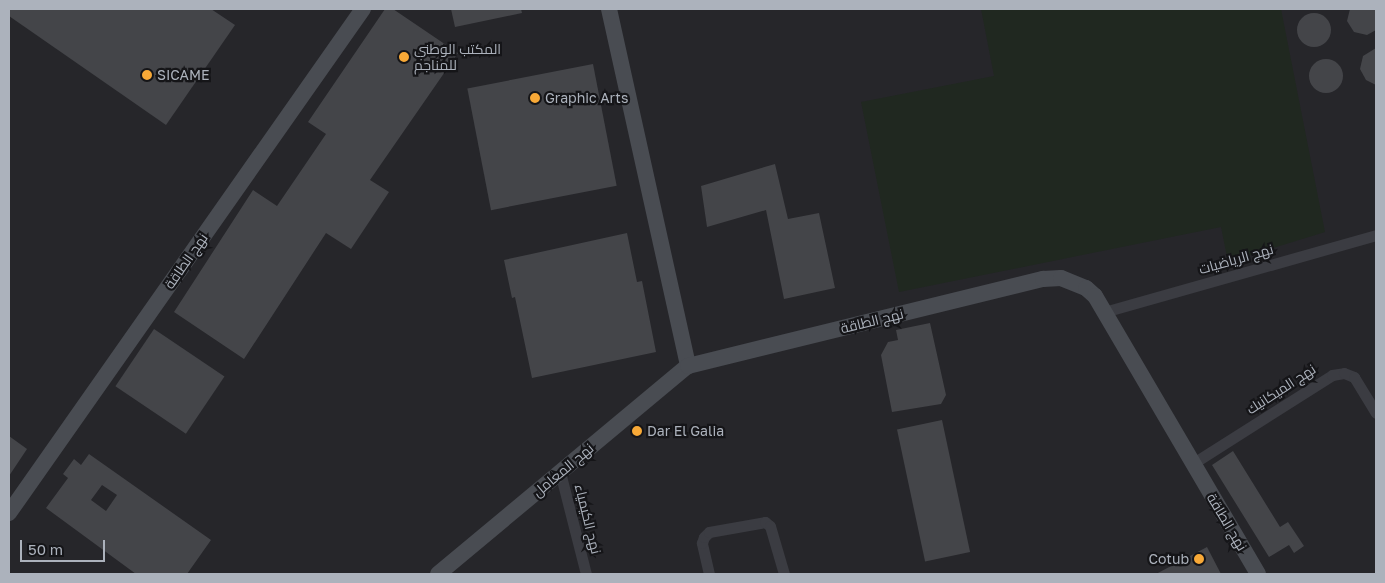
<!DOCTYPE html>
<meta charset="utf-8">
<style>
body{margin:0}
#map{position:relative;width:1385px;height:583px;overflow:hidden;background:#1a1a1c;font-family:"Golos Text",Cairo,sans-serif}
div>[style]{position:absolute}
.built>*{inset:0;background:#26262a;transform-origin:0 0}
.green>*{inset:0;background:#202820}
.building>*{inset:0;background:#444549;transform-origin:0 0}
.round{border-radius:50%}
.street>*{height:11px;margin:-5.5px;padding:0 5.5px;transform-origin:5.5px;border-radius:5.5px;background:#3b3c42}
.secondary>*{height:16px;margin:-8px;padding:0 8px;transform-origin:8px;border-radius:8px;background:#494c52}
.dots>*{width:14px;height:14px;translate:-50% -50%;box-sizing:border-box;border:2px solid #151518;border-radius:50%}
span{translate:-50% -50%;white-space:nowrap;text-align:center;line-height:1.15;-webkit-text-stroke:4.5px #151518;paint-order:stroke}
.poi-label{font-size:14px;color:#acb2bc}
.left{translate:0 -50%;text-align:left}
.right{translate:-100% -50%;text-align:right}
.street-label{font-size:14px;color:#acb2bc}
.frame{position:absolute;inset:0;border:10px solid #acb2bc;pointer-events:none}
.scale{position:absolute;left:20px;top:540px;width:85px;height:22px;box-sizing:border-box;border:2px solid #acb2bc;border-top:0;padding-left:6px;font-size:15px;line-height:18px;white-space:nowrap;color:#acb2bc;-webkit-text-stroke:4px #151518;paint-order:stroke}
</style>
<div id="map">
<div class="built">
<div style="left:9px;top:9px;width:1367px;height:565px"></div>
</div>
<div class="green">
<div style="clip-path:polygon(981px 9px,1281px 9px,1325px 232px,1228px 262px,1221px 227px,899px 292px,861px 102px,994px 76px)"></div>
</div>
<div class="building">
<div style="clip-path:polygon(9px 9px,211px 9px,235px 25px,166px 125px,9px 16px)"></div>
<div style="clip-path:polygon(385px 9px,393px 9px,458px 53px,370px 180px,389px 192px,351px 249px,326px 233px,244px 359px,174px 312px,253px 190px,277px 206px,326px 134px,308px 122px)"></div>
<div style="clip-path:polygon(451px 9px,521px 9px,522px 13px,455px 27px)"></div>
<div style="clip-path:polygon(1350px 9px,1376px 9px,1376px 30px,1367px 35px,1354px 32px,1347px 21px)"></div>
<div class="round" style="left:1297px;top:13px;width:34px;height:34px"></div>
<div style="clip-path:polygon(1376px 48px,1376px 85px,1366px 80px,1360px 69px,1363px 56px)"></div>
<div class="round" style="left:1309px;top:59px;width:34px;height:34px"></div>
<div style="left:593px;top:64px;width:124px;height:128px;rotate:79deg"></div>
<div style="clip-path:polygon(775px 164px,788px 219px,819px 213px,835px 288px,784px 299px,766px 210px,707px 227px,701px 186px)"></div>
<div style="clip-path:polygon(627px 233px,637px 282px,642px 281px,656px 352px,532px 378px,515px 297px,512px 298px,504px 260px)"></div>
<div style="clip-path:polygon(930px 323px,946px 395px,941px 404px,892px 412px,881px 355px,888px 342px,898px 340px,896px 330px)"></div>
<div style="left:154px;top:329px;width:85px;height:69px;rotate:34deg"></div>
<div style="left:942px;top:420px;width:135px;height:46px;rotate:78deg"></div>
<div style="clip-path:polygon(9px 436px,27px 449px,9px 476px)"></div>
<div style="clip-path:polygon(1233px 451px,1280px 527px,1288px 522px,1304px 546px,1294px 553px,1289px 545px,1269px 557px,1212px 465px)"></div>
<div style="clip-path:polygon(evenodd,89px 454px,211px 540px,187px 574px,136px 574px,46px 508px,68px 478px,63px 474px,74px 459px,81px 465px,89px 454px,102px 485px,117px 495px,106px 511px,91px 500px,102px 485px)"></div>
<div style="clip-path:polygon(1207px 547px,1221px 574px,1156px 574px)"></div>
</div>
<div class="street">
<div style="left:1104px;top:312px;width:283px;rotate:-15.8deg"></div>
<div style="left:1192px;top:464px;width:166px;rotate:-32.4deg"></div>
<div style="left:1332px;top:375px;width:12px;rotate:-9deg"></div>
<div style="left:1344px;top:373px;width:11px;rotate:22deg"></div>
<div style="left:1354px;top:377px;width:42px;rotate:58.6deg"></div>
<div style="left:560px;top:472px;width:105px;rotate:75.7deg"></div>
<div style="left:709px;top:574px;width:32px;rotate:-103deg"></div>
<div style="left:702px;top:543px;width:6px;rotate:-72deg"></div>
<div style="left:704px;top:537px;width:7px;rotate:-45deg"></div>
<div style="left:709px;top:532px;width:57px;rotate:-10.1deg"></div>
<div style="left:765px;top:522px;width:6px;rotate:39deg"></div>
<div style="left:770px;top:526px;width:50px;rotate:73.7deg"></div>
</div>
<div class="secondary">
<div style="left:609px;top:9px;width:366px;rotate:77.5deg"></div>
<div style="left:9px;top:513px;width:616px;rotate:-54.92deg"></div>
<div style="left:438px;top:574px;width:325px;rotate:-39.8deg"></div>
<div style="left:688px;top:366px;width:366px;rotate:-13.8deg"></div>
<div style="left:1043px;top:279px;width:18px;rotate:-3deg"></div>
<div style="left:1061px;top:278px;width:27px;rotate:22deg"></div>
<div style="left:1086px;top:288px;width:12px;rotate:42deg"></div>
<div style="left:1095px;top:296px;width:322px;rotate:59.6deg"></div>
</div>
<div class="dots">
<div style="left:404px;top:57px;background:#f8a937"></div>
<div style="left:147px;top:75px;background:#f8a937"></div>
<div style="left:535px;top:98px;background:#f8a937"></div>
<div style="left:637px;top:431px;background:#f8a937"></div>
<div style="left:1199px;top:559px;background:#f8a937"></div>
</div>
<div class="poi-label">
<span class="left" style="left:414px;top:57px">المكتب الوطني<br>للمناجم</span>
<span class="left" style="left:157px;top:75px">SICAME</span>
<span class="left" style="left:545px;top:98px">Graphic Arts</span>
<span class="left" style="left:647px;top:431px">Dar El Galia</span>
<span class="right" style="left:1189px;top:559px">Cotub</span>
</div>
<div class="street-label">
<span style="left:1236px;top:259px;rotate:-16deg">نهج الرياضيات</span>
<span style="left:186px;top:261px;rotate:-55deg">نهج الطاقة</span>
<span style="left:872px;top:321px;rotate:-14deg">نهج الطاقة</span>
<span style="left:1281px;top:389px;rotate:-33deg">نهج الميكانيك</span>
<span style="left:563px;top:470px;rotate:-40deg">نهج المعامل</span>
<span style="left:588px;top:519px;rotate:76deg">نهج الكيمياء</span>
<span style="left:1227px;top:522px;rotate:59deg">نهج الطاقة</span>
</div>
<div class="frame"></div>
<div class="scale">50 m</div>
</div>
